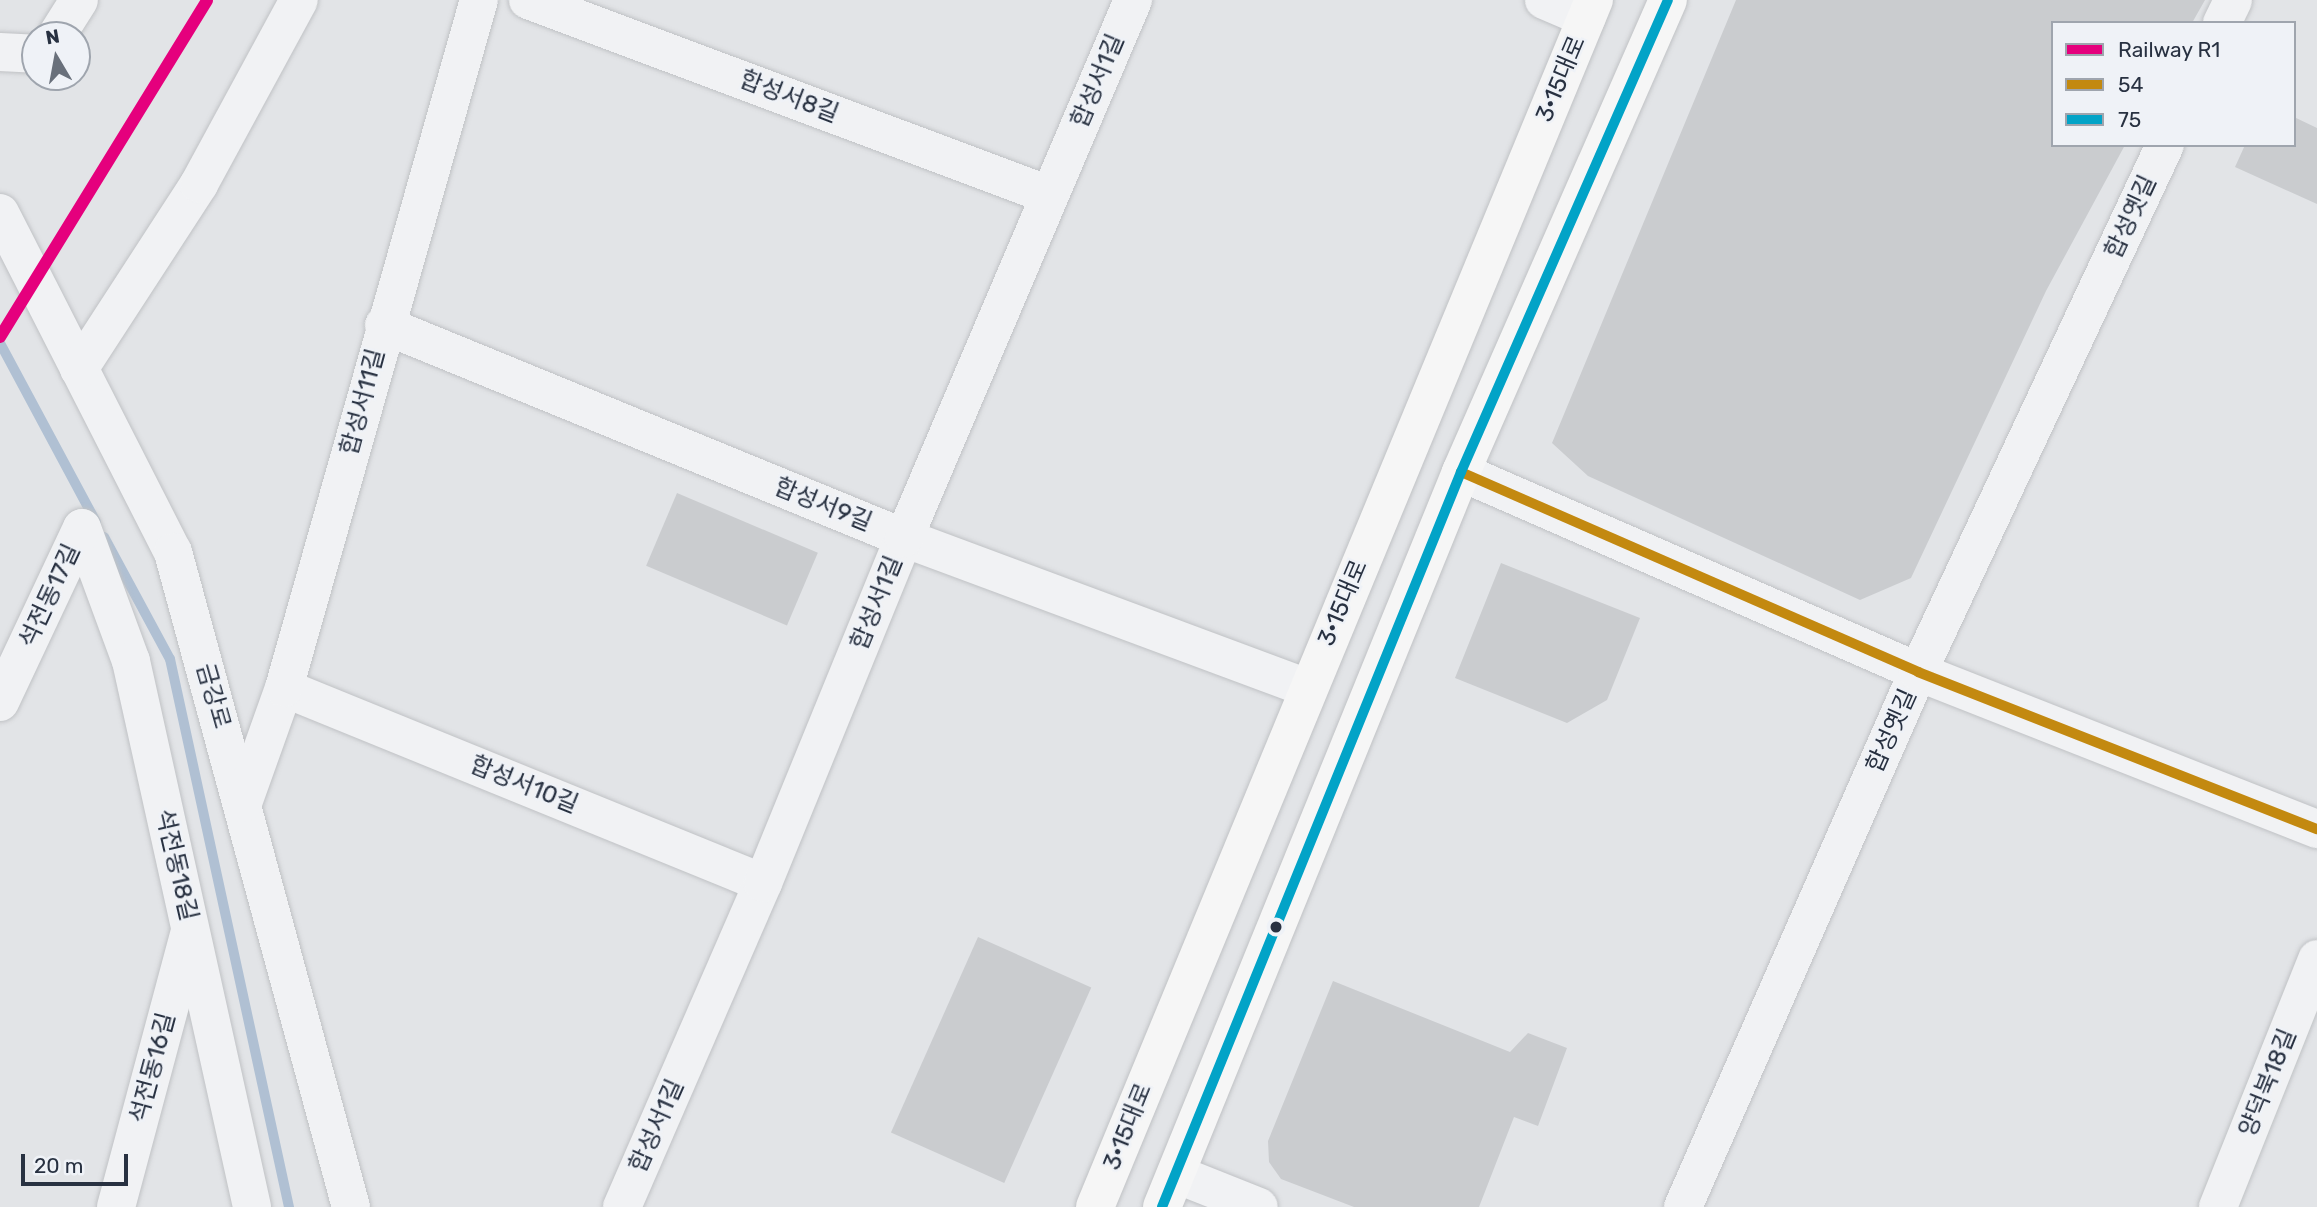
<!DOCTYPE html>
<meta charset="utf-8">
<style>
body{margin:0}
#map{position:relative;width:2317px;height:1207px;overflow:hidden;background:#e2e4e7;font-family:Rubik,"Noto Sans KR",sans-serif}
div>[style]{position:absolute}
.stream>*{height:10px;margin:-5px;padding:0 5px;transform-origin:5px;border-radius:5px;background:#b0c0d3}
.building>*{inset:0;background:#cacccf;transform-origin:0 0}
.roads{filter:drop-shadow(0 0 2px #c0c2c5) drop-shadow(0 0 2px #c0c2c5)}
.minor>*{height:38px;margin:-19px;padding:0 19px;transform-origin:19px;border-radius:19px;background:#f1f2f4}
.primary>*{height:38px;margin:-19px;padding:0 19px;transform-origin:19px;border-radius:19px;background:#f6f6f6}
.bus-1>*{height:10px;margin:-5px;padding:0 5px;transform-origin:5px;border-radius:5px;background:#c38910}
.bus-2>*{height:10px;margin:-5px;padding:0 5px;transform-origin:5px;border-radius:5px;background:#02a3c7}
.rail-1>*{height:12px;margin:-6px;padding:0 6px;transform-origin:6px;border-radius:6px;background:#e5007d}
.dots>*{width:19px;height:19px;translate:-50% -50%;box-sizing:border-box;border:4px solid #eff2f7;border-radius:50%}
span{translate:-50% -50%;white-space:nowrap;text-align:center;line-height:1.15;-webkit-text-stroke:5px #eff2f7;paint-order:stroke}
.street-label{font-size:24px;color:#283141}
.legend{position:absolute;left:2051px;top:21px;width:245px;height:126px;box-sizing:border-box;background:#eff2f7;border:2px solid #9fa5ae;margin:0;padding:9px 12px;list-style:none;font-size:21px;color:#283141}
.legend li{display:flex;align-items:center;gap:14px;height:35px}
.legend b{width:35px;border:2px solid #9fa5ae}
.north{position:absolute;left:21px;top:21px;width:70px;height:70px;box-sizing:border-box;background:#eff2f7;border:2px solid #9fa5ae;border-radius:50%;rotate:350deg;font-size:19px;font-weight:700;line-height:28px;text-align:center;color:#283141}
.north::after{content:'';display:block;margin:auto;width:24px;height:32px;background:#69707b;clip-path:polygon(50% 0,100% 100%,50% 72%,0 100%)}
.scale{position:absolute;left:21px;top:1154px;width:107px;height:32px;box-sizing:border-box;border:4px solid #283141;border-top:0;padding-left:9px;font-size:21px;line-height:24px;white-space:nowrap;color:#283141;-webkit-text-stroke:5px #eff2f7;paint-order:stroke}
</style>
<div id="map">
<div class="stream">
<div style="left:0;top:343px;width:203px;rotate:61.8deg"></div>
<div style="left:104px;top:537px;width:139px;rotate:61.6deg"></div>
<div style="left:170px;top:659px;width:561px;rotate:77.75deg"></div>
</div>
<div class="building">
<div style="clip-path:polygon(1736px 0,2205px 0,2192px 23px,2053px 23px,2053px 145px,2125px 145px,2046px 291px,1911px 578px,1860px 600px,1588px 476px,1552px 443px)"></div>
<div style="clip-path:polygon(2294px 117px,2317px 128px,2317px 204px,2235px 167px,2245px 145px,2294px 145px)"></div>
<div style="left:677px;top:493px;width:153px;height:79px;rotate:23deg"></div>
<div style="clip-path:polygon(1501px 563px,1640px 618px,1607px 700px,1567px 723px,1455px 678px)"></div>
<div style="left:978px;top:937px;width:124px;height:214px;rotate:24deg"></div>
<div style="clip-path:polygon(1333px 981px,1510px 1052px,1528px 1033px,1567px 1048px,1538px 1126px,1514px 1117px,1479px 1207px,1354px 1207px,1281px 1179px,1269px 1162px,1268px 1141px)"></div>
</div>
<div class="roads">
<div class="minor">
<div style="left:528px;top:0;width:556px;rotate:20.52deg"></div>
<div style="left:1544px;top:0;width:46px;rotate:23.2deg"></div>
<div style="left:2222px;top:23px;width:25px;rotate:-64deg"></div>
<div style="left:57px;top:35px;width:41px;rotate:-57.8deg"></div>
<div style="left:0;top:52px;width:35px;rotate:3deg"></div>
<div style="left:0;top:213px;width:381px;rotate:63deg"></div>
<div style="left:173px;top:552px;width:679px;rotate:74.8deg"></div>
<div style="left:384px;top:325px;width:562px;rotate:22.27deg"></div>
<div style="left:904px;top:538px;width:430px;rotate:20.4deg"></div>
<div style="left:79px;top:369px;width:221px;rotate:-57deg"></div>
<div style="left:199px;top:184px;width:209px;rotate:-61.5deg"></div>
<div style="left:1461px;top:472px;width:499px;rotate:23.6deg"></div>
<div style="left:1918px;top:672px;width:429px;rotate:21.5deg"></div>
<div style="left:82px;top:528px;width:142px;rotate:69.8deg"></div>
<div style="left:131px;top:661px;width:559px;rotate:77.5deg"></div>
<div style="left:284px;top:688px;width:517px;rotate:22.15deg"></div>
<div style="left:0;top:702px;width:192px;rotate:-64.8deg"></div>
<div style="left:243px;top:803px;width:122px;rotate:-70.4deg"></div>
<div style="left:284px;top:688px;width:715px;rotate:-74.18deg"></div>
<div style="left:1176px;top:1174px;width:89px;rotate:21.7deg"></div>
<div style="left:116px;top:1207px;width:283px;rotate:-75deg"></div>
<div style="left:622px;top:1207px;width:353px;rotate:-66.5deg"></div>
<div style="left:763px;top:883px;width:373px;rotate:-67.8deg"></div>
<div style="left:904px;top:538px;width:585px;rotate:-66.94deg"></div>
<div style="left:1683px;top:1207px;width:584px;rotate:-66.29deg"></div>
<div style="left:1918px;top:672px;width:582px;rotate:-64.89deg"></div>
<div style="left:2218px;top:1207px;width:267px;rotate:-68.2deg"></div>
</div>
<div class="primary">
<div style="left:1095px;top:1207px;width:1306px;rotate:-67.54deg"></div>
<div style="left:1162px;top:1207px;width:793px;rotate:-67.86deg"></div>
<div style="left:1461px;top:472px;width:515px;rotate:-66.32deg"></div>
</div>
</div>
<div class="bus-1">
<div style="left:1461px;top:472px;width:499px;rotate:23.6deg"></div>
<div style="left:1918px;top:672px;width:429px;rotate:21.5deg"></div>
</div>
<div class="bus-2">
<div style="left:1162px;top:1207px;width:793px;rotate:-67.86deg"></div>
<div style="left:1461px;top:472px;width:515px;rotate:-66.32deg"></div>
</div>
<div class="rail-1">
<div style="left:0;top:337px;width:395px;rotate:-58.4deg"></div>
</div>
<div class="dots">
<div style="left:1276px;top:927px;background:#283141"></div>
</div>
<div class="street-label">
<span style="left:1561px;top:79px;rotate:-67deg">3·15대로</span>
<span style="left:1098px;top:81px;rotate:-67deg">합성서1길</span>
<span style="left:789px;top:97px;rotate:21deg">합성서8길</span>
<span style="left:2131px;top:217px;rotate:-65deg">합성옛길</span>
<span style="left:363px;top:402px;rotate:-75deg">합성서11길</span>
<span style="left:823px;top:505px;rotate:22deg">합성서9길</span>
<span style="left:50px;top:596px;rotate:-65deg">석전동17길</span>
<span style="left:877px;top:603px;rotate:-68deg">합성서1길</span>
<span style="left:1343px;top:603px;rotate:-67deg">3·15대로</span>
<span style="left:213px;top:696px;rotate:74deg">금강로</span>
<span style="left:1892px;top:731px;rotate:-66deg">합성옛길</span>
<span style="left:524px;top:785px;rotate:22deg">합성서10길</span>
<span style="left:176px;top:865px;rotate:77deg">석전동18길</span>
<span style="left:153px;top:1068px;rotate:-75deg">석전동16길</span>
<span style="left:2268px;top:1083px;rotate:-68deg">양덕북18길</span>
<span style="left:657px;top:1126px;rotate:-66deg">합성서1길</span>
<span style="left:1128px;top:1127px;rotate:-68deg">3·15대로</span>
</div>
<ul class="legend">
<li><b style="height:9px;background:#e5007d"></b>Railway R1</li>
<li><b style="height:9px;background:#c38910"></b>54</li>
<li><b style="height:9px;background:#02a3c7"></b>75</li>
</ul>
<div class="north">N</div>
<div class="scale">20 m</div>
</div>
